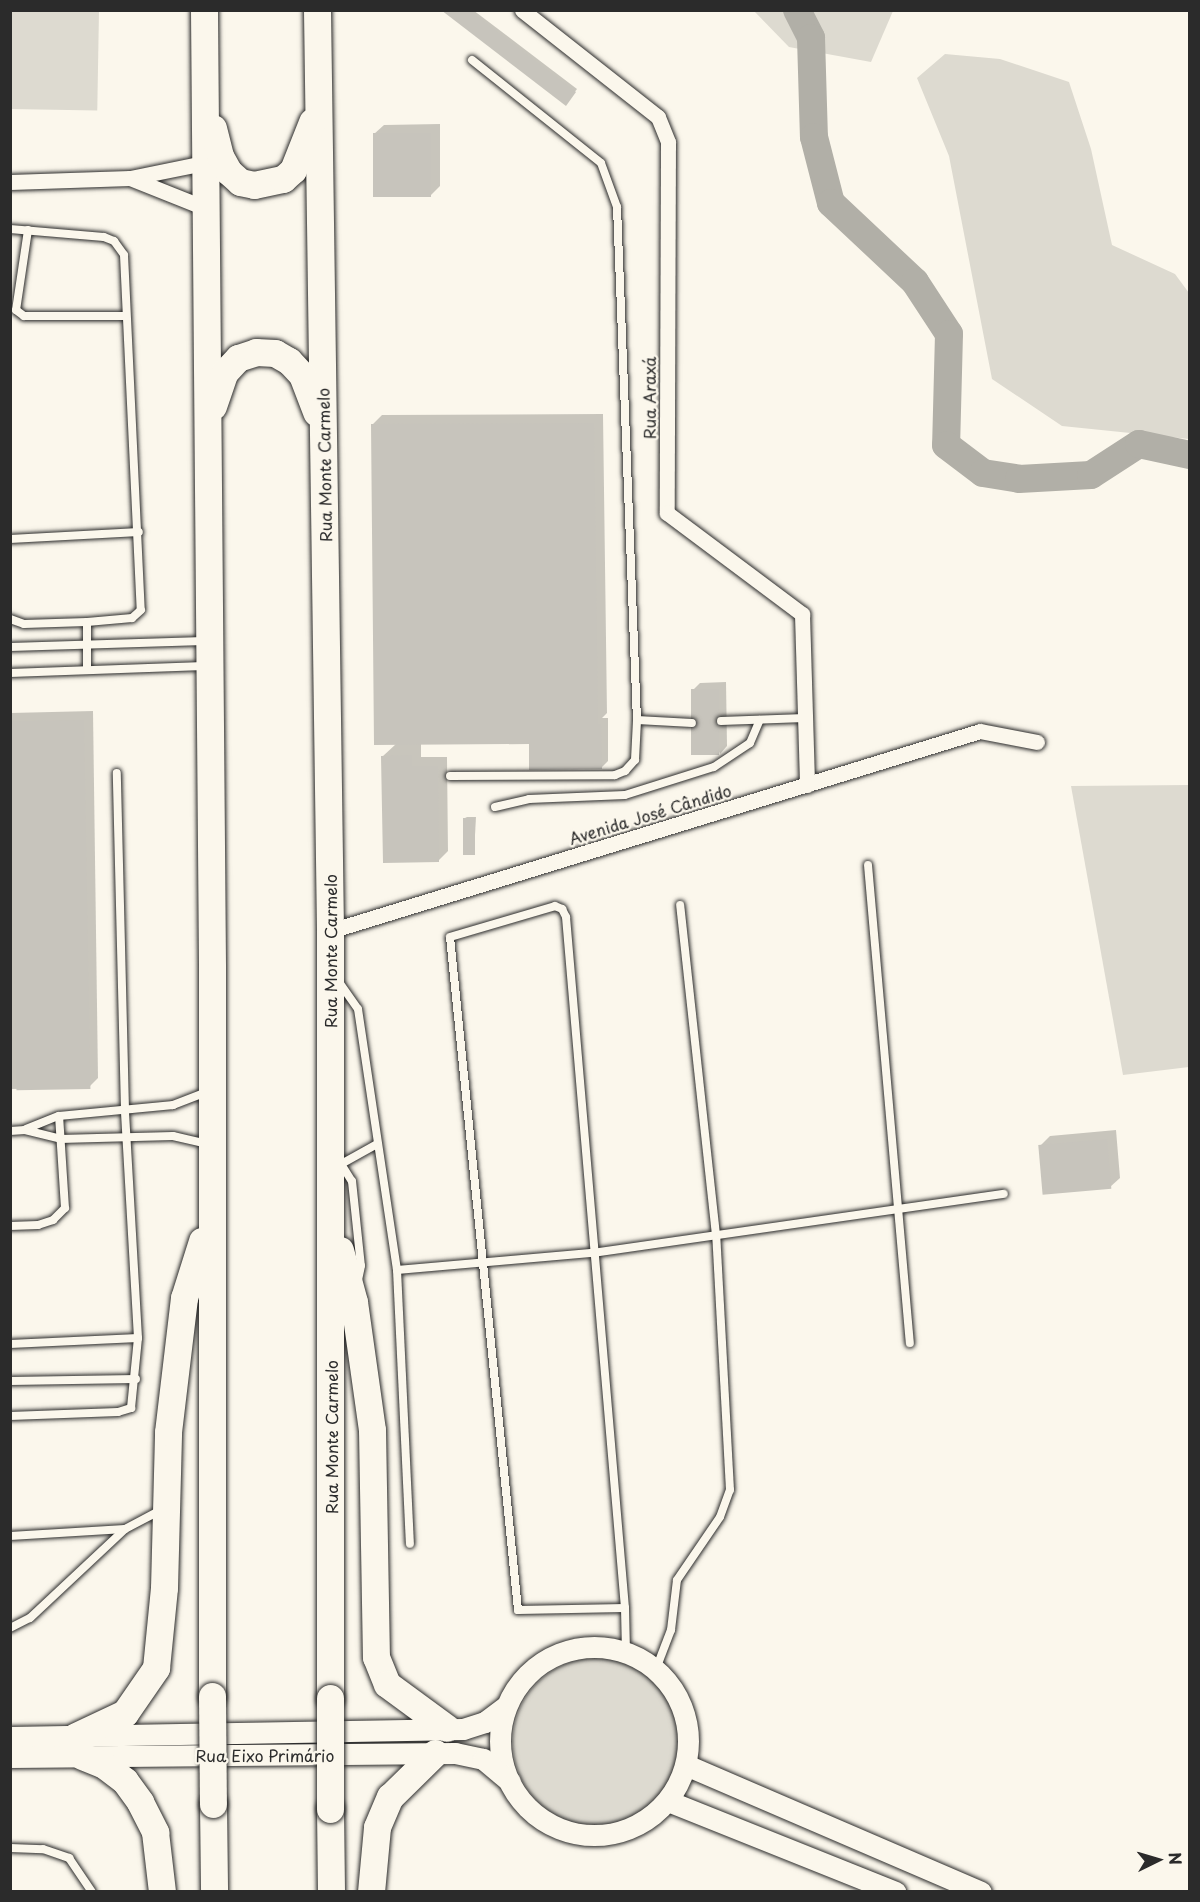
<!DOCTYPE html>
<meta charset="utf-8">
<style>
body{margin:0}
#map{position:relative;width:1200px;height:1902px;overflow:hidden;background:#fbf7ec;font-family:"Playpen Sans",sans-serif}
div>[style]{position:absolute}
.green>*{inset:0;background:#dddad0;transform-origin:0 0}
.round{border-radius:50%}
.shadow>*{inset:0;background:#0003}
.river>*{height:28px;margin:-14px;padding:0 14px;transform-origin:14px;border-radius:14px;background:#b1afa7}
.building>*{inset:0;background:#c7c4bc;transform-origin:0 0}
.roads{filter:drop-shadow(0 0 2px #2b2b2b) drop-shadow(0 0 2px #2b2b2b)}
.lane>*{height:8px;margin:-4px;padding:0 4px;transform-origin:4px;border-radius:4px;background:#fbf7ec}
.street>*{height:15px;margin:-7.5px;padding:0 7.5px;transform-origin:7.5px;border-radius:7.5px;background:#fbf7ec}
.secondary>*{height:21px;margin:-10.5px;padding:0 10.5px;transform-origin:10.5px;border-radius:10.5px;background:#fbf7ec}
.secondary>.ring{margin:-10.5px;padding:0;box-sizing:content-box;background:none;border:21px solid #fbf7ec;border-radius:50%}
.highway>*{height:27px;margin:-13.5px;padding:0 13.5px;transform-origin:13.5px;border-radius:13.5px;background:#fbf7ec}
.bridges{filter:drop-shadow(0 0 2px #2b2b2b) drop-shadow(0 0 2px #2b2b2b)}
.highway-bridge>*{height:27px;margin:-13.5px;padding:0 13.5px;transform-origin:13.5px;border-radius:13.5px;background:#fbf7ec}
span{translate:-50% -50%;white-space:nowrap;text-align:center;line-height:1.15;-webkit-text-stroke:4.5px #fbf7ec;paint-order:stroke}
.street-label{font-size:16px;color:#2b2b2b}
.frame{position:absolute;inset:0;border:12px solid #2b2b2b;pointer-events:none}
.north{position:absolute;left:1128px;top:1830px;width:60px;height:60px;-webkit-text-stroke:4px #fbf7ec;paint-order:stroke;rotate:85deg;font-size:16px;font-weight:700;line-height:24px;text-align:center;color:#2b2b2b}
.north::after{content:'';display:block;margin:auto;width:21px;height:27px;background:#2b2b2b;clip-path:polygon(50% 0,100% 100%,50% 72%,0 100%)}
</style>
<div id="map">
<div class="green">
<div style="left:11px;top:10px;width:88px;height:99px;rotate:1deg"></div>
<div style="clip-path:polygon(754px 11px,893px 11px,871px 62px,789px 47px)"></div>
<div style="clip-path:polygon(945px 54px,1000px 59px,1069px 82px,1091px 149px,1112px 245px,1175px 274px,1189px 293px,1189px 439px,1062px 426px,992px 379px,949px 156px,917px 78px)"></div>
<div style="clip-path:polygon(1189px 785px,1189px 1067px,1123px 1075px,1071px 786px)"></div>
<div class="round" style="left:513px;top:1658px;width:168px;height:168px"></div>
</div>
<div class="shadow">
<div style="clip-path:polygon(443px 10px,473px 10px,577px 89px,567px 102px)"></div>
<div style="clip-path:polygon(440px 124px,440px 186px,430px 196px,374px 134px,384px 125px)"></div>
<div style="clip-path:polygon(603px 414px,607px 713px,602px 718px,608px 718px,608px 761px,601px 768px,530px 742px,421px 744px,421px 757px,447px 757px,448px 851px,439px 860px,383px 756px,396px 744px,372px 425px,382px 415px)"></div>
<div style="clip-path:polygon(726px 682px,727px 746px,720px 754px,693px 690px,700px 683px)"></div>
<div style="clip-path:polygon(93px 711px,98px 1078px,88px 1088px,10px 1089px,10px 713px)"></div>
<div style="clip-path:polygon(467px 817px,476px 817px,474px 854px,465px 818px)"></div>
<div style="clip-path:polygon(1116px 1130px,1120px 1178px,1110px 1187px,1040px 1146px,1050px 1136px)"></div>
</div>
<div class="river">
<div style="left:797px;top:10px;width:31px;rotate:63deg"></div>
<div style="left:811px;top:38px;width:99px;rotate:88.3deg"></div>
<div style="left:814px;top:137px;width:68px;rotate:75.6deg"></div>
<div style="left:831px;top:203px;width:115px;rotate:43.2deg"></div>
<div style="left:915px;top:282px;width:62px;rotate:56.8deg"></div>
<div style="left:949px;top:334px;width:111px;rotate:91.5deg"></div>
<div style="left:946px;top:445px;width:46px;rotate:37.1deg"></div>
<div style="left:983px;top:473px;width:36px;rotate:9deg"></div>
<div style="left:1019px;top:479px;width:72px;rotate:-3.2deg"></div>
<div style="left:1091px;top:475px;width:57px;rotate:-32.9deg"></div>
<div style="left:1139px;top:444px;width:52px;rotate:12.2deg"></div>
</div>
<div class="building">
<div style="clip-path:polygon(441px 10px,469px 10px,576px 92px,566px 106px)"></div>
<div style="left:431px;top:133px;width:64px;height:58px;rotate:90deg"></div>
<div style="clip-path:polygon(594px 423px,598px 724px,601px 724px,602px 769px,529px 770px,529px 744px,374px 745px,371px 424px)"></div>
<div style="left:691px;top:689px;width:28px;height:66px"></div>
<div style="left:84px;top:720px;width:369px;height:74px;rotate:89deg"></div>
<div style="clip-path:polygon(412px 755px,412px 766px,438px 766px,439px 862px,383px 863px,381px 756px)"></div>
<div style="left:463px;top:818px;width:12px;height:37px"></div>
<div style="left:1107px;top:1139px;width:50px;height:69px;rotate:85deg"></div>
</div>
<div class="roads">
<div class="lane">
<div style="left:472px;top:60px;width:165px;rotate:38.6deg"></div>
<div style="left:601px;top:163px;width:47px;rotate:70deg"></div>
<div style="left:617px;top:207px;width:513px;rotate:87.77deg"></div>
<div style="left:637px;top:720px;width:55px;rotate:3.1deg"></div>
<div style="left:10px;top:229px;width:94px;rotate:4.9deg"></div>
<div style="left:104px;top:237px;width:11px;rotate:22deg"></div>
<div style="left:114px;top:241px;width:17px;rotate:54deg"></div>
<div style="left:124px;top:255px;width:355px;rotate:87.3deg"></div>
<div style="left:141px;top:610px;width:12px;rotate:138deg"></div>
<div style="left:132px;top:618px;width:45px;rotate:174.9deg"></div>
<div style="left:87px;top:622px;width:63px;rotate:178.2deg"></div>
<div style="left:24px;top:624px;width:15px;rotate:-160deg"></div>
<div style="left:28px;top:230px;width:81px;rotate:98.5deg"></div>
<div style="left:16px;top:310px;width:10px;rotate:37deg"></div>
<div style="left:24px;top:316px;width:102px"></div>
<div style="left:10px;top:539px;width:129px;rotate:-3.1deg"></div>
<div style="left:87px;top:622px;width:48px;rotate:90deg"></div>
<div style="left:10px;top:647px;width:194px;rotate:-1.8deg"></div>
<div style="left:10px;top:673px;width:194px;rotate:-2.1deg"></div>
<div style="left:721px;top:721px;width:84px;rotate:-2deg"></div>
<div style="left:450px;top:776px;width:165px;rotate:-0.3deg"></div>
<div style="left:615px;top:775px;width:11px;rotate:-22deg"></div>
<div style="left:625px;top:771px;width:15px;rotate:-48deg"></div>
<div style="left:635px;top:760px;width:40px;rotate:-87.1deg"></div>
<div style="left:495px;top:807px;width:35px;rotate:-13deg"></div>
<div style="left:529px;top:799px;width:96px;rotate:-2.4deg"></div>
<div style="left:625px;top:795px;width:93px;rotate:-17.5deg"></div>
<div style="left:714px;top:767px;width:43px;rotate:-33.7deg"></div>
<div style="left:750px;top:743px;width:25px;rotate:-67deg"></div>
<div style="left:868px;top:865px;width:480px;rotate:85deg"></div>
<div style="left:555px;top:906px;width:8px;rotate:23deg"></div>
<div style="left:562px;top:909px;width:9px;rotate:63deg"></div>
<div style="left:566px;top:917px;width:694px;rotate:85.12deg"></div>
<div style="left:625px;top:1608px;width:107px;rotate:178.9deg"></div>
<div style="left:518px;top:1610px;width:676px;rotate:-95.77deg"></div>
<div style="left:450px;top:937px;width:109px;rotate:-16.4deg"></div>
<div style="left:339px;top:982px;width:33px;rotate:55deg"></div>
<div style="left:358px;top:1009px;width:264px;rotate:81.5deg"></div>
<div style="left:397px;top:1270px;width:197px;rotate:-5deg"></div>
<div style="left:593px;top:1253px;width:415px;rotate:-8.2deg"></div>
<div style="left:26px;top:1129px;width:35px;rotate:-22deg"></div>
<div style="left:59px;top:1116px;width:115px;rotate:-5.5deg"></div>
<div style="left:173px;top:1105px;width:36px;rotate:-21deg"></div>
<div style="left:10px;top:1131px;width:15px;rotate:-4deg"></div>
<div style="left:25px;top:1130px;width:36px;rotate:14deg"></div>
<div style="left:60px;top:1139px;width:113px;rotate:-1.5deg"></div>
<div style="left:173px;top:1136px;width:36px;rotate:13deg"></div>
<div style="left:338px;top:1159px;width:26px;rotate:58deg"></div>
<div style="left:352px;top:1181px;width:85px;rotate:84deg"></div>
<div style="left:361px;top:1266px;width:14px;rotate:102deg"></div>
<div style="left:343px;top:1163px;width:39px;rotate:-29deg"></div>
<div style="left:10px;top:1226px;width:28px;rotate:-2deg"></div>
<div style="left:38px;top:1225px;width:16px;rotate:-18deg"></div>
<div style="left:53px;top:1220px;width:17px;rotate:-45deg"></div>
<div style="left:65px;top:1208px;width:92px;rotate:-93.7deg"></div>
<div style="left:397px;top:1270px;width:274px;rotate:87.3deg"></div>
<div style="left:10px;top:1344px;width:128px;rotate:-2.7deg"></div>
<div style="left:10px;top:1381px;width:126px;rotate:-0.9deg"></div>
<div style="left:10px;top:1416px;width:108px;rotate:-2.1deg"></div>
<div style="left:118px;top:1412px;width:14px;rotate:-17deg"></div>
<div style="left:131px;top:1408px;width:70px;rotate:-84.3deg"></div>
<div style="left:138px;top:1338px;width:228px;rotate:-93.3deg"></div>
<div style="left:125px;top:1110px;width:337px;rotate:-91.4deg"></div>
<div style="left:10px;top:1536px;width:115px;rotate:-3.5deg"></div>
<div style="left:625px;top:1608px;width:43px;rotate:88.7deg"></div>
<div style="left:10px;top:1628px;width:22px;rotate:-27deg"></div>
<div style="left:30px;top:1618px;width:130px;rotate:-43.1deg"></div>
<div style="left:125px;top:1529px;width:41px;rotate:-27.8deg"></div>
<div style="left:656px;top:1669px;width:42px;rotate:-69deg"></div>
<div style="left:671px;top:1630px;width:50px;rotate:-83.2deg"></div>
<div style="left:677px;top:1580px;width:76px;rotate:-55.7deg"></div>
<div style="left:720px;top:1517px;width:29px;rotate:-70deg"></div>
<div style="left:730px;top:1490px;width:255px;rotate:-93.1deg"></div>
<div style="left:716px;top:1235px;width:332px;rotate:-96.2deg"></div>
<div style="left:10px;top:1848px;width:33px;rotate:2deg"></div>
<div style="left:43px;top:1849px;width:28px;rotate:19deg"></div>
<div style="left:69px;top:1858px;width:41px;rotate:55.9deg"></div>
</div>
<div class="street">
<div style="left:522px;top:10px;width:173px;rotate:38.2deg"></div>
<div style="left:658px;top:117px;width:27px;rotate:68deg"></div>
<div style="left:668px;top:142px;width:371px;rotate:90.2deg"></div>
<div style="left:667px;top:513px;width:169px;rotate:36.8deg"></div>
<div style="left:802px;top:614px;width:171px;rotate:88.3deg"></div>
<div style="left:130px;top:178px;width:81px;rotate:21.8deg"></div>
<div style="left:10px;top:182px;width:120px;rotate:-1.9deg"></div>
<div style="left:130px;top:178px;width:76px;rotate:-11.5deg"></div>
<div style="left:330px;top:931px;width:680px;rotate:-17.1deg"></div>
<div style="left:980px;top:731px;width:58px;rotate:10.9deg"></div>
</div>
<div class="secondary">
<div class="ring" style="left:500px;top:1647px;width:167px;height:167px"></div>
<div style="left:10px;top:1737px;width:453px;rotate:-1deg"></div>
<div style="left:463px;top:1729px;width:23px;rotate:-18deg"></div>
<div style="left:485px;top:1722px;width:25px;rotate:-37deg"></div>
<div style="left:10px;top:1757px;width:445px;rotate:-0.5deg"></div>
<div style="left:455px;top:1753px;width:29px;rotate:12deg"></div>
<div style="left:483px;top:1759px;width:35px;rotate:40deg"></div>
<div style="left:686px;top:1765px;width:321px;rotate:23.3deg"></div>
<div style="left:668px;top:1801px;width:245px;rotate:21.8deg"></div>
</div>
<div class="highway">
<div style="left:204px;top:10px;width:958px;rotate:89.52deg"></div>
<div style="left:212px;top:968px;width:728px;rotate:90deg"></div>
<div style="left:317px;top:10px;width:921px;rotate:89.19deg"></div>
<div style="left:330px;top:931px;width:767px;rotate:90deg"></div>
<div style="left:213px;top:128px;width:29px;rotate:76deg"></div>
<div style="left:220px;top:156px;width:18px;rotate:61deg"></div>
<div style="left:229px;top:172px;width:15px;rotate:42deg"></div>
<div style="left:240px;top:182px;width:14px;rotate:12deg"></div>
<div style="left:254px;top:185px;width:30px;rotate:-12deg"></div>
<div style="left:283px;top:179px;width:13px;rotate:-42deg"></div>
<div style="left:293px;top:170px;width:52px;rotate:-68.4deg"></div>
<div style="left:213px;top:406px;width:36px;rotate:-71deg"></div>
<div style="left:225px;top:372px;width:19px;rotate:-47deg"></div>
<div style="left:238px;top:358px;width:19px;rotate:-18deg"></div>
<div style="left:256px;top:352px;width:19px;rotate:3deg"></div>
<div style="left:275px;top:353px;width:16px;rotate:30deg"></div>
<div style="left:289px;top:361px;width:19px;rotate:47deg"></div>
<div style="left:302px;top:375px;width:40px;rotate:69deg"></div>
<div style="left:340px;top:1250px;width:54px;rotate:74.9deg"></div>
<div style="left:354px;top:1302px;width:129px;rotate:82deg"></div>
<div style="left:372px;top:1430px;width:227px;rotate:89deg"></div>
<div style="left:376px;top:1657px;width:29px;rotate:68deg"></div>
<div style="left:387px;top:1684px;width:74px;rotate:36.3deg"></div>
<div style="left:76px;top:1736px;width:54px;rotate:-25.1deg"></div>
<div style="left:125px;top:1713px;width:55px;rotate:-55.4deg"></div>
<div style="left:156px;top:1668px;width:80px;rotate:-84.3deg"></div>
<div style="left:164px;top:1588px;width:156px;rotate:-88.5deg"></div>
<div style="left:168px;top:1432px;width:135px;rotate:-83.2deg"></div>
<div style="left:184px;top:1298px;width:60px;rotate:-72.5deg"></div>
<div style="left:82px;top:1756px;width:24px;rotate:22deg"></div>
<div style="left:104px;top:1765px;width:26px;rotate:37deg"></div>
<div style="left:125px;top:1781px;width:26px;rotate:54deg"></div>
<div style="left:140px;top:1802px;width:34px;rotate:63deg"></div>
<div style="left:155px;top:1832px;width:60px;rotate:83.3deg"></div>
<div style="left:213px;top:1804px;width:88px;rotate:89.3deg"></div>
<div style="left:330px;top:1809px;width:83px;rotate:89.3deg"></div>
<div style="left:371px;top:1892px;width:65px;rotate:-84.7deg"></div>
<div style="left:377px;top:1827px;width:33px;rotate:-67deg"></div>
<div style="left:390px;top:1797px;width:63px;rotate:-44.4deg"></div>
</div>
</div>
<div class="bridges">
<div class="highway-bridge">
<div style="left:212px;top:1696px;width:108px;rotate:89.5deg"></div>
<div style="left:330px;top:1809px;width:111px;rotate:-90deg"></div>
</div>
</div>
<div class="street-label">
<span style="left:649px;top:398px;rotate:-90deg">Rua Araxá</span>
<span style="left:324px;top:465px;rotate:-91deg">Rua Monte Carmelo</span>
<span style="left:650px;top:814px;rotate:-17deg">Avenida José Cândido</span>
<span style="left:330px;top:951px;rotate:-90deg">Rua Monte Carmelo</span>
<span style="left:331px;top:1437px;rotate:-90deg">Rua Monte Carmelo</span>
<span style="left:265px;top:1755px">Rua Eixo Primário</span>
</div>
<div class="frame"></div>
<div class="north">N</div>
</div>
